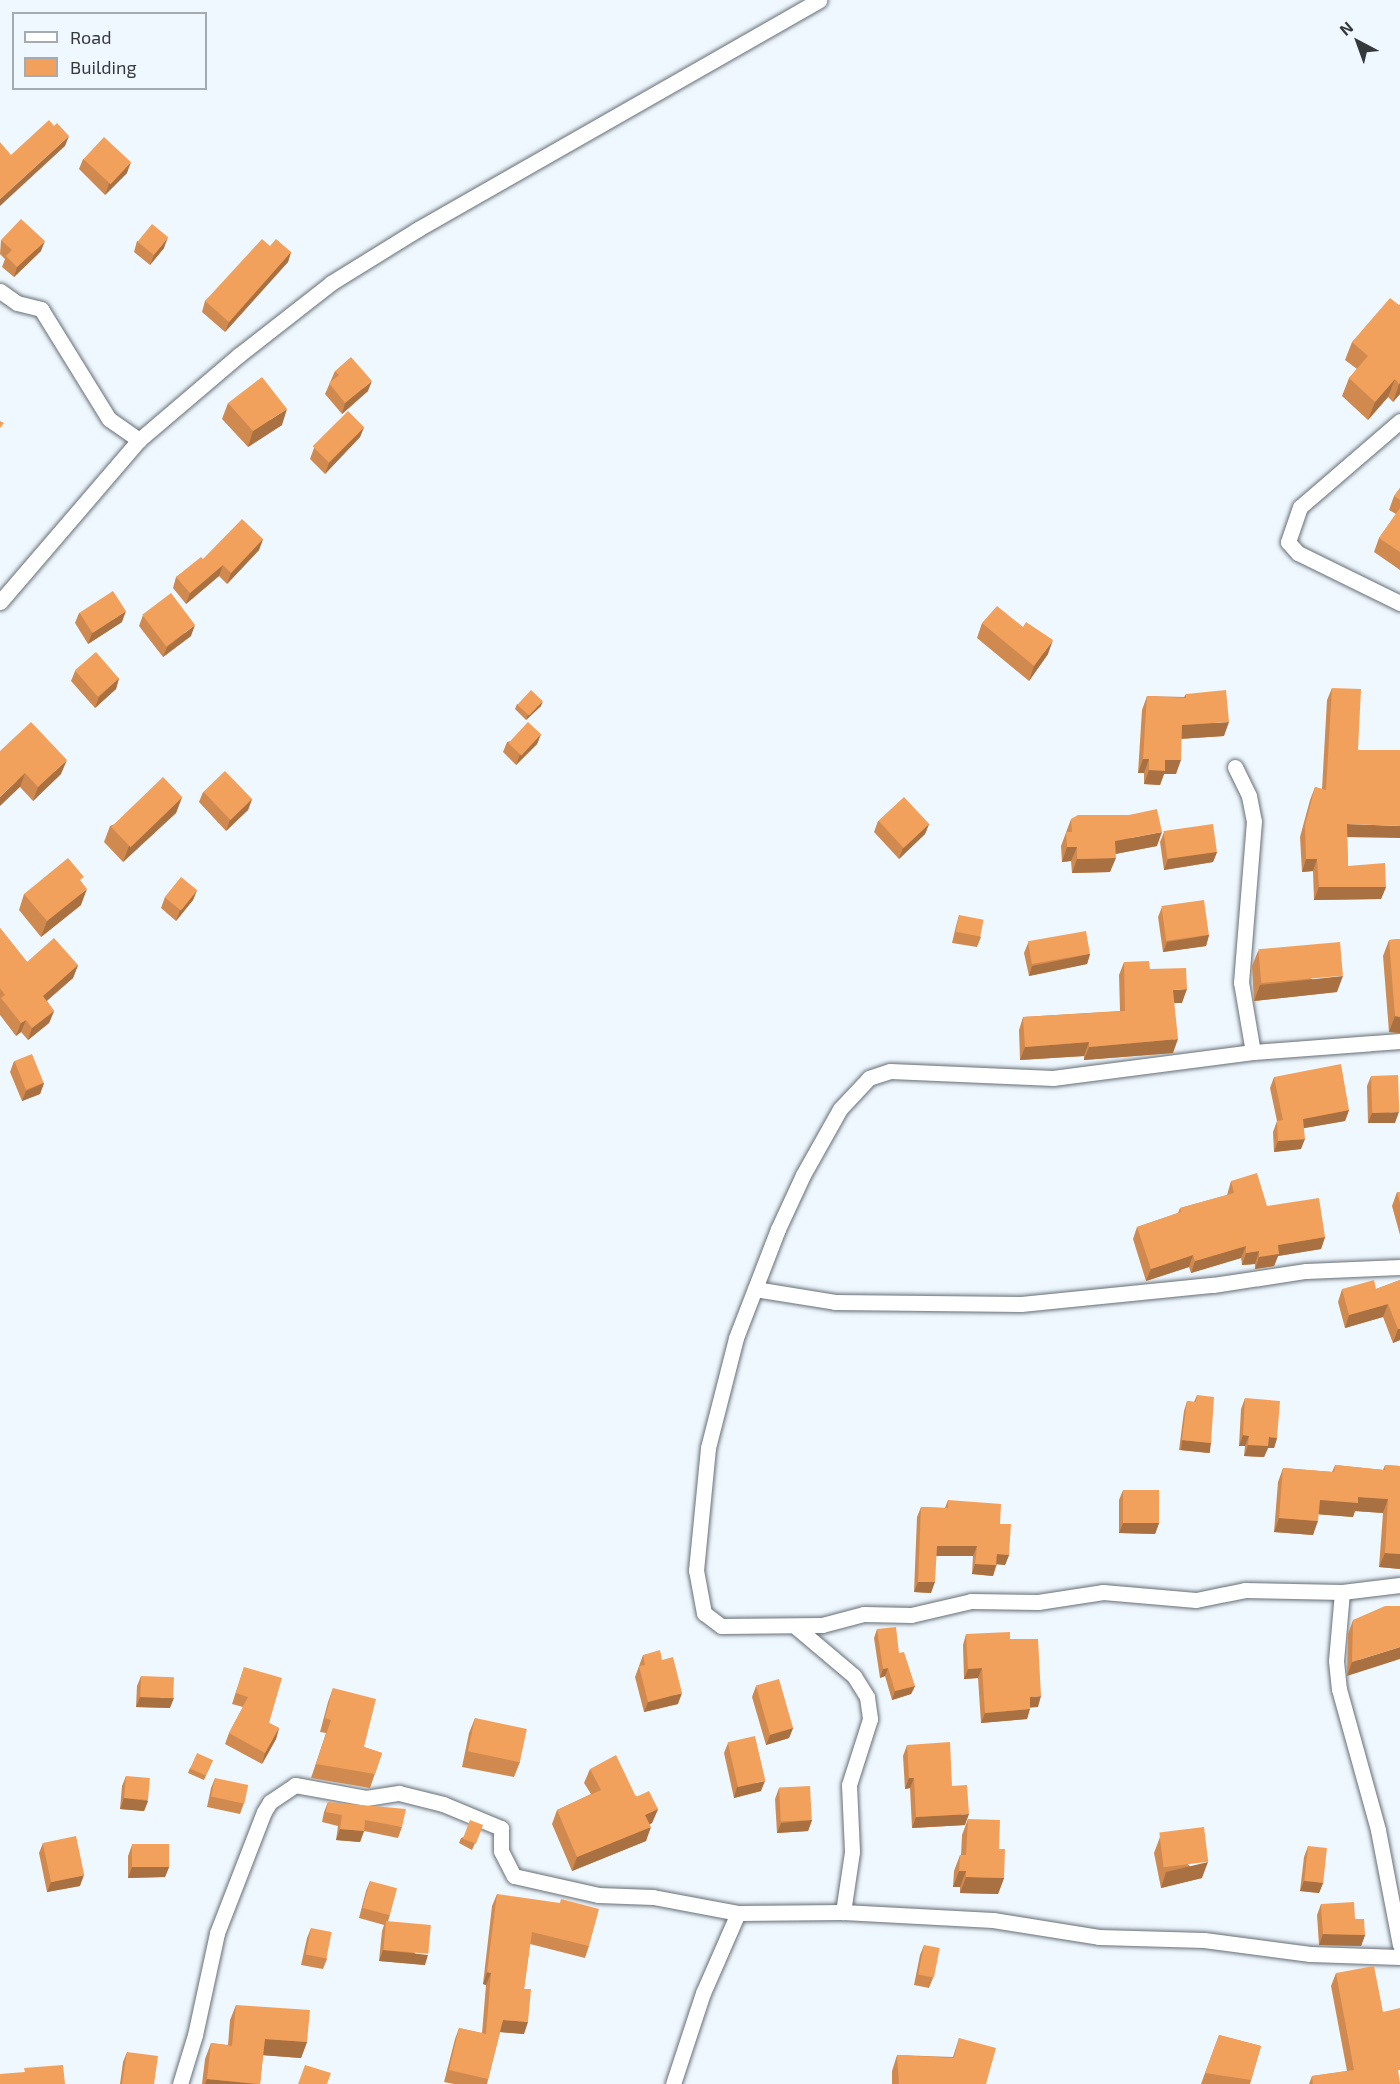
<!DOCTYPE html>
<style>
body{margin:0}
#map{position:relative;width:1400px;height:2084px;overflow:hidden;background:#f0f8ff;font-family:"Exo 2",sans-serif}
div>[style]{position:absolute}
.roads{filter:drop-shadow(0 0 2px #666e76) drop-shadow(0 0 2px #666e76)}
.street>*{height:15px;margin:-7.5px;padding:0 7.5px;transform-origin:7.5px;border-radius:7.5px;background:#fff}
.wall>*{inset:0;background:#d08a50}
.shaded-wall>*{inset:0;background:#a97141;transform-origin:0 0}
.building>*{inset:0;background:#f2a15d;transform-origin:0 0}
span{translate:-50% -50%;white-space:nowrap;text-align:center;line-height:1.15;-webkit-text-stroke:4.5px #f0f8ff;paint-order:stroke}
.legend{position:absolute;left:12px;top:12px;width:195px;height:78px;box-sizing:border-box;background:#f0f8ff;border:2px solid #a5acb1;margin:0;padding:8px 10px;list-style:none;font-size:18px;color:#35393c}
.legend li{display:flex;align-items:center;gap:12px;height:30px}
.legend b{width:30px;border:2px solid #a5acb1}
.north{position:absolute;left:1328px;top:12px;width:60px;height:60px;-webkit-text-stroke:4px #f0f8ff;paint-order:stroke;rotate:319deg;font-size:16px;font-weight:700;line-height:24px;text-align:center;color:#35393c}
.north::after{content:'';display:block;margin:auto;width:21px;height:27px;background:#35393c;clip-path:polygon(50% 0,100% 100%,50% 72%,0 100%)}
</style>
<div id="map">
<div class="roads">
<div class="street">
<div style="left:0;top:291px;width:21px;rotate:35deg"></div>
<div style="left:17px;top:303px;width:25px;rotate:14deg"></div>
<div style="left:41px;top:309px;width:129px;rotate:58.3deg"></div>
<div style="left:109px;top:419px;width:37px;rotate:35deg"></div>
<div style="left:1400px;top:421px;width:132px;rotate:139.3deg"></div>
<div style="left:1300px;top:507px;width:37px;rotate:109deg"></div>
<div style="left:1288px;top:542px;width:15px;rotate:48deg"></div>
<div style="left:1298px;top:553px;width:114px;rotate:26.1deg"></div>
<div style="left:0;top:602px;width:213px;rotate:-49.4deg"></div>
<div style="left:139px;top:440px;width:131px;rotate:-40.4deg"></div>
<div style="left:239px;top:355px;width:117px;rotate:-38deg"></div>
<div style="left:331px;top:283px;width:102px;rotate:-31.8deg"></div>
<div style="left:418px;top:229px;width:462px;rotate:-29.7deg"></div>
<div style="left:1235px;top:767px;width:32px;rotate:64deg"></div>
<div style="left:1249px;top:796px;width:25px;rotate:79deg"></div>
<div style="left:1254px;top:821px;width:162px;rotate:94.6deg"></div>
<div style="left:1241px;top:982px;width:71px;rotate:80.3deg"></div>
<div style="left:1400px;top:1041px;width:147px;rotate:175.7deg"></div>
<div style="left:1253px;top:1052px;width:202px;rotate:172.6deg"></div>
<div style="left:1053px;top:1078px;width:163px;rotate:-177.5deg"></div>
<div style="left:890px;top:1071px;width:22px;rotate:162deg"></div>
<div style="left:869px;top:1078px;width:42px;rotate:133.1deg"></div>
<div style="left:840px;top:1109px;width:76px;rotate:119.3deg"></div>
<div style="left:803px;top:1175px;width:60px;rotate:114.8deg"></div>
<div style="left:778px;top:1229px;width:117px;rotate:111.1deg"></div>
<div style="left:736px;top:1338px;width:114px;rotate:104.3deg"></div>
<div style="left:708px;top:1448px;width:123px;rotate:95.6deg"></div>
<div style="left:696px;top:1570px;width:44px;rotate:79.5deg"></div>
<div style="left:704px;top:1613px;width:21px;rotate:37deg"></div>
<div style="left:721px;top:1626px;width:101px;rotate:-0.6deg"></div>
<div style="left:822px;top:1625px;width:43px;rotate:-14.7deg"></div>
<div style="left:864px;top:1614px;width:47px;rotate:1.2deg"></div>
<div style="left:911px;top:1615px;width:62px;rotate:-13.1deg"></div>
<div style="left:971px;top:1601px;width:67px;rotate:0.9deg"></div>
<div style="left:1038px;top:1602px;width:66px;rotate:-8.7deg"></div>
<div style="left:1103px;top:1592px;width:93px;rotate:4.9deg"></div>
<div style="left:1196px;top:1600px;width:50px;rotate:-11.5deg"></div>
<div style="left:1245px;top:1590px;width:97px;rotate:1.2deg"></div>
<div style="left:1342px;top:1592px;width:58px;rotate:-6.9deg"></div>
<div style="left:755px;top:1289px;width:81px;rotate:9.2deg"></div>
<div style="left:835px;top:1302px;width:186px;rotate:0.6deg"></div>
<div style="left:1021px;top:1304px;width:193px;rotate:-5.7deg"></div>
<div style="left:1213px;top:1285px;width:94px;rotate:-8.6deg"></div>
<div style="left:1306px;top:1271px;width:94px;rotate:-2.4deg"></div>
<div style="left:1342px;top:1592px;width:69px;rotate:95deg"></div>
<div style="left:1336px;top:1661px;width:28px;rotate:84deg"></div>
<div style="left:1339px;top:1689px;width:146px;rotate:74.5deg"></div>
<div style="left:1378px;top:1830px;width:117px;rotate:79.2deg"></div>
<div style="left:796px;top:1627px;width:76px;rotate:40.2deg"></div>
<div style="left:854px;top:1676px;width:25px;rotate:58deg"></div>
<div style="left:867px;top:1697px;width:22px;rotate:82deg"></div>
<div style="left:870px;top:1719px;width:69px;rotate:107.7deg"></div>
<div style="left:849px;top:1785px;width:67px;rotate:87.4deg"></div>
<div style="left:852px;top:1852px;width:61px;rotate:98.5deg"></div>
<div style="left:180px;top:2084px;width:51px;rotate:-73deg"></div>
<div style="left:195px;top:2035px;width:104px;rotate:-77.8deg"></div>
<div style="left:217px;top:1933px;width:130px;rotate:-68.8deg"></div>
<div style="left:264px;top:1812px;width:12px;rotate:-59deg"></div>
<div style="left:270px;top:1802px;width:30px;rotate:-34deg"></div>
<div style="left:295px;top:1785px;width:72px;rotate:10.4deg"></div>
<div style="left:366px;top:1798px;width:33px;rotate:-9deg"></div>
<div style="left:399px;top:1793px;width:45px;rotate:14deg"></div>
<div style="left:443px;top:1804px;width:63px;rotate:22.5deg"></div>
<div style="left:501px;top:1828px;width:23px;rotate:90deg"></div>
<div style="left:501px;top:1851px;width:28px;rotate:63deg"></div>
<div style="left:514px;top:1876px;width:86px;rotate:12.7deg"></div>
<div style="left:598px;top:1895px;width:55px;rotate:2.1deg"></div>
<div style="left:653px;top:1897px;width:86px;rotate:10.7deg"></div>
<div style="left:738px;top:1913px;width:105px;rotate:-0.5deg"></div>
<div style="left:843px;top:1912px;width:150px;rotate:3.1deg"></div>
<div style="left:993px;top:1920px;width:107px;rotate:9.1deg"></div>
<div style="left:1099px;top:1937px;width:105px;rotate:1.6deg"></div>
<div style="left:1204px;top:1940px;width:107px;rotate:7.5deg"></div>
<div style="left:1310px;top:1954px;width:90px;rotate:1.9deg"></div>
<div style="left:673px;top:2084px;width:96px;rotate:-71.8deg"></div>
<div style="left:703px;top:1993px;width:87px;rotate:-66.4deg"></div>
</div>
</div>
<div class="wall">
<div style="clip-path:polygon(83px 159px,127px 173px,105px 195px,79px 169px)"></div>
<div style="clip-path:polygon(1px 240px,41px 251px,14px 277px,2px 267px,5px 259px,0 254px)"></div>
<div style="clip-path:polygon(137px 241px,164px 248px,150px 265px,134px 252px)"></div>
<div style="clip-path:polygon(270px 246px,291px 252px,288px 262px,225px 332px,202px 312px,205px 301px)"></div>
<div style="clip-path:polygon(1399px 305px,1400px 394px,1393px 402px,1388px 397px,1368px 420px,1342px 396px,1349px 378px,1357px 369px,1345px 360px,1352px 342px)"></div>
<div style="clip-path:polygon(335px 371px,368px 391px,342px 414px,325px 394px)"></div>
<div style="clip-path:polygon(228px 403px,282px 425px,248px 447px,222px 419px)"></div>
<div style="clip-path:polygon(364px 427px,360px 437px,325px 474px,310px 459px,314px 448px)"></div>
<div style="clip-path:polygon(1400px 488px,1400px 570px,1374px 552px,1379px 538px,1396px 514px,1389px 510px,1394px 496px)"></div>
<div style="clip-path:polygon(263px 539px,259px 550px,227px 584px,219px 576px,186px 604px,173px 588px,176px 577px,203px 559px)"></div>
<div style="clip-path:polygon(79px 613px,122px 622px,88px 644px,75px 623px)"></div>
<div style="clip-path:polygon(143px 615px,191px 636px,163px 657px,139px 626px)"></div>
<div style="clip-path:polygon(982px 623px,1048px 654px,1029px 681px,977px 638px)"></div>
<div style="clip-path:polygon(75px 671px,119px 678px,116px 689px,95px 708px,71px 681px)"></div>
<div style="clip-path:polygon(1332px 688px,1358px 750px,1347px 837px,1348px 866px,1386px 887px,1381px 899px,1314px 900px,1313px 871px,1302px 872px,1300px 837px,1310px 800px,1315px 787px,1322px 789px,1327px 700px)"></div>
<div style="clip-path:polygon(1186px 694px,1224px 736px,1181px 739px,1176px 774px,1164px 774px,1160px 785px,1144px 784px,1144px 773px,1138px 773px,1142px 710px,1147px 696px,1184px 697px)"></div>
<div style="clip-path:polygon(517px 704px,541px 706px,526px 720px,515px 709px)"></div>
<div style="clip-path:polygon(541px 734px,537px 744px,516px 765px,503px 752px,507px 742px)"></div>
<div style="clip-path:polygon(0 751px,61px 774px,33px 801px,20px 787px)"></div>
<div style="clip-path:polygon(203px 792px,252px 799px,248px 810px,226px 831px,199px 802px)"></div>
<div style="clip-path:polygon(182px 797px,176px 813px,123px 862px,104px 842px,110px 826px)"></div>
<div style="clip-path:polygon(1071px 819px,1157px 846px,1115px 854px,1110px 872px,1072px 873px,1071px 861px,1062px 862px,1061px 846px)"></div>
<div style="clip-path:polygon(878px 821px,929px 824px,925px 834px,899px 859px,874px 832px)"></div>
<div style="clip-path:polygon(1164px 832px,1217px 852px,1213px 862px,1164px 870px,1160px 842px)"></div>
<div style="clip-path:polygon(82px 882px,81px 905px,41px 937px,19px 910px,24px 894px)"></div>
<div style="clip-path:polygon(197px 890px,193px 900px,176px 921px,161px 908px,165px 897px)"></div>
<div style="clip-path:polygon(1162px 907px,1209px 935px,1206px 946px,1163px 952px,1158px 917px)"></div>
<div style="clip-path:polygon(959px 915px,981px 937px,977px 947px,952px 943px,956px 926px)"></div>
<div style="clip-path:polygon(0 928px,27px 962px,78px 965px,73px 978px,47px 1001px,54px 1011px,49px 1023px,28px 1040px,21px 1032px,16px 1036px,0 1015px)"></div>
<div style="clip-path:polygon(1400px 939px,1400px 1033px,1389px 1032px,1383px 956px,1389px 940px)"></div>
<div style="clip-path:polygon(1028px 943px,1090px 954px,1087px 964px,1029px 976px,1024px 953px)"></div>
<div style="clip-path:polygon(1258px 951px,1337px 992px,1254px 1001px,1252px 966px)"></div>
<div style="clip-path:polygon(1124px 962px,1150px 969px,1182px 1003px,1174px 1003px,1173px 1053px,1084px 1060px,1084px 1056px,1020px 1060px,1019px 1030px,1023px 1017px,1120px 1011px,1119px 975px)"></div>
<div style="clip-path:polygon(14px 1061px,44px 1083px,40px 1094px,22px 1101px,10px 1072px)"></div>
<div style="clip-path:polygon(1371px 1076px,1395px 1123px,1368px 1123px,1367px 1086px)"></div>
<div style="clip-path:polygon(1274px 1077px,1349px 1110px,1345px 1121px,1304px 1128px,1301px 1149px,1274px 1152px,1273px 1132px,1277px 1121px,1270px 1088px)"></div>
<div style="clip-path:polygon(1231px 1181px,1267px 1206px,1325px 1237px,1321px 1249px,1278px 1256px,1274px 1266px,1255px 1269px,1255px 1264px,1242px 1265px,1241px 1258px,1191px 1273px,1189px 1267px,1146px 1281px,1133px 1239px,1137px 1227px,1178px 1213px,1180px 1208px,1227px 1195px)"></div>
<div style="clip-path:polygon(1397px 1192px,1400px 1192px,1400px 1235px,1392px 1206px)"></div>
<div style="clip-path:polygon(1400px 1280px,1400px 1340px,1393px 1343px,1383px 1317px,1345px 1328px,1338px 1302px,1342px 1289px,1376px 1289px)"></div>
<div style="clip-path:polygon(1197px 1395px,1211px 1443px,1208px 1453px,1179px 1450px,1184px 1411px,1187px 1401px,1194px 1402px)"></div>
<div style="clip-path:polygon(1245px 1398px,1277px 1438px,1274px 1448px,1268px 1448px,1264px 1457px,1244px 1456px,1245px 1446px,1239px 1446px,1241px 1409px)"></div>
<div style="clip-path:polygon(1335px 1465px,1383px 1470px,1385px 1465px,1400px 1466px,1400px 1569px,1379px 1567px,1383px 1513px,1355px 1511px,1353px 1517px,1318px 1514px,1313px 1535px,1274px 1532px,1278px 1482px,1283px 1468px,1332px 1472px)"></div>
<div style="clip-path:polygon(1123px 1490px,1159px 1523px,1155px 1534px,1119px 1533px,1119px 1500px)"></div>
<div style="clip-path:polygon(948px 1500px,1000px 1524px,1009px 1555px,1005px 1565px,997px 1564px,993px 1576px,972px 1574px,973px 1556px,936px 1556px,931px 1593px,914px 1592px,917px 1517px,921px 1507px,945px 1508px)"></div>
<div style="clip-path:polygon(1400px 1606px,1347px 1676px,1348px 1634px,1353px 1620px)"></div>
<div style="clip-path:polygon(877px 1629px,915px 1686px,911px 1694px,892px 1700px,885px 1676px,880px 1678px,874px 1638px)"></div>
<div style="clip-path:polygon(966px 1634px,1010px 1639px,1038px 1707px,1030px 1707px,1027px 1719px,981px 1723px,978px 1678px,964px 1679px,963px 1645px)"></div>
<div style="clip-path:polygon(643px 1655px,662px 1660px,678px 1704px,644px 1712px,635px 1677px)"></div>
<div style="clip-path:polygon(244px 1667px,269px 1723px,279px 1728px,276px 1739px,262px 1764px,225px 1744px,229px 1733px,243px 1707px,232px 1704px)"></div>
<div style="clip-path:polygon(141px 1676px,170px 1708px,136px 1707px,137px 1686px)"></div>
<div style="clip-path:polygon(756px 1686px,793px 1728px,789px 1738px,766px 1745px,752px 1697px)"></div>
<div style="clip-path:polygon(333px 1688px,364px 1747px,382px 1753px,370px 1788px,311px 1778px,326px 1733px,320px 1732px,328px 1702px)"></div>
<div style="clip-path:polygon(475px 1718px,520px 1762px,514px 1777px,462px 1767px,469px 1733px)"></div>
<div style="clip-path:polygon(728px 1743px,761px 1791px,734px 1798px,724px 1753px)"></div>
<div style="clip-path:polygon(907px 1745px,952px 1786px,965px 1825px,912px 1828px,910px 1788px,905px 1789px,903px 1756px)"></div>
<div style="clip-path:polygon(213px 1760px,204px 1780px,188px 1773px,190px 1768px)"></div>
<div style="clip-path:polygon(590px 1769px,658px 1809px,652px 1823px,650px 1824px,646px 1841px,572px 1871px,552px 1824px,557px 1810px,591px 1794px,584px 1783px)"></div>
<div style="clip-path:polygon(126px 1776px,148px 1801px,144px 1811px,120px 1809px,122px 1786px)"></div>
<div style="clip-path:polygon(215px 1778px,244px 1803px,240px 1814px,207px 1807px,211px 1788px)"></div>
<div style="clip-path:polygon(779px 1788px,812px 1820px,808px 1831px,777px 1833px,775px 1799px)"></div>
<div style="clip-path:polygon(328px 1802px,402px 1827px,398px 1838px,364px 1831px,360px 1842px,336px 1840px,338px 1826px,322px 1822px,324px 1812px)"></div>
<div style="clip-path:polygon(968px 1819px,999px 1849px,1004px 1878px,998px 1894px,960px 1893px,960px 1887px,953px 1887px,954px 1871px,960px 1855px,961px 1855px,962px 1835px)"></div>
<div style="clip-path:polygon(481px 1830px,472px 1850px,459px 1843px,461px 1838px)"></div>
<div style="clip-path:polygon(1160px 1837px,1202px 1878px,1161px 1888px,1154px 1853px)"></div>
<div style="clip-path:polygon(43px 1843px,80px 1886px,47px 1892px,39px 1853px)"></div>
<div style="clip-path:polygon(132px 1845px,169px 1867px,165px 1877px,128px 1878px,128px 1856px)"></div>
<div style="clip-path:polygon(1308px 1846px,1323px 1883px,1319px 1893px,1300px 1891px,1304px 1857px)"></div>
<div style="clip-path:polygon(370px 1881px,390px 1915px,388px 1921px,425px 1965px,379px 1961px,382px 1931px,384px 1925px,359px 1918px,366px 1891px)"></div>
<div style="clip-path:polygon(497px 1894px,589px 1946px,585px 1958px,530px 1944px,524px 1989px,524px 2034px,500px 2032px,487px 2084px,454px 2084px,444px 2082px,455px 2039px,459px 2028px,482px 2033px,486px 1985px,483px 1984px,492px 1906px)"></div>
<div style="clip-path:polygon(1321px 1904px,1355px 1919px,1365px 1935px,1361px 1946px,1319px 1945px,1317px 1915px)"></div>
<div style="clip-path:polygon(311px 1928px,327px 1959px,323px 1969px,301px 1965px,307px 1938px)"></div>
<div style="clip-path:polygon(924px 1945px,933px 1978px,929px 1988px,914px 1985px,920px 1955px)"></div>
<div style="clip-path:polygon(1336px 1973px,1383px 2012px,1400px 2084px,1309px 2084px,1312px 2076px,1347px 2071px,1331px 1986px)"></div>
<div style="clip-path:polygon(236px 2005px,307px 2042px,301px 2058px,263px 2055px,260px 2084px,202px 2084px,205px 2059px,211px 2043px,228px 2045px,230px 2020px)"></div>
<div style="clip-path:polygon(1219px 2035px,1261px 2046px,1250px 2084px,1201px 2084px)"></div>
<div style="clip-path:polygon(959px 2038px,986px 2084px,892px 2084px,892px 2071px,897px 2055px,953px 2057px)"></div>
<div style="clip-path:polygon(127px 2052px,154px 2084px,120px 2084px,123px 2062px)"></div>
</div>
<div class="shaded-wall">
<div style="clip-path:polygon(69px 136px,65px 146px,0 206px,0 199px)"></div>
<div style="clip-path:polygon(131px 162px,127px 173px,105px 195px,109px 184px)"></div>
<div style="clip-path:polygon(168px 237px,164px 248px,150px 265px,154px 255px)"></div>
<div style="clip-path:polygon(45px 241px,41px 251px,14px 277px,17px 267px)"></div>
<div style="clip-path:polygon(291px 252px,288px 262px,225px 332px,229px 322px)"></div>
<div style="clip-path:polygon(1395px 379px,1388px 397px,1368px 420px,1375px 402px)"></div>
<div style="clip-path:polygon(372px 381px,368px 391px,342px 414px,345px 403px)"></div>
<div style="clip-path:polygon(1400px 383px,1400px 394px,1393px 402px,1399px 384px)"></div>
<div style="clip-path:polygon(287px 409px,282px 425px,248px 447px,253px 431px)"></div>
<div style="clip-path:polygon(364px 427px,360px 437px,325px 474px,329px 463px)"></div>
<div style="clip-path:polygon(263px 539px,259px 550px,227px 584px,231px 573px)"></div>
<div style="clip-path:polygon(223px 565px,219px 576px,186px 604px,190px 593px)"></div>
<div style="clip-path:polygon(126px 611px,122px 622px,88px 644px,92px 633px)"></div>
<div style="clip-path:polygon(195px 625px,191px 636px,163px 657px,167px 647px)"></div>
<div style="clip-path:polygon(1053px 640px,1048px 654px,1029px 681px,1034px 666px)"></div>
<div style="clip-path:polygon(119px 678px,116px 689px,95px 708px,99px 697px)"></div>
<div style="clip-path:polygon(543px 701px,541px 706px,526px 720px,528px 715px)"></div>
<div style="clip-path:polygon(1229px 722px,1224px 736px,1177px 739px,1182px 725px)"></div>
<div style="clip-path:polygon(541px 734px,537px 744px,516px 765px,520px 754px)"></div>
<div style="clip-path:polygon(1143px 759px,1149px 759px,1144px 773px,1138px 773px)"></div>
<div style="clip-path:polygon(67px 760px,61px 774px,33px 801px,38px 787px)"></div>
<div style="clip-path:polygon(1165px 760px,1181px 760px,1176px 774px,1164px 774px,1160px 785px,1144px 784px,1149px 770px)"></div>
<div style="clip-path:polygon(25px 773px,20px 787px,0 806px,0 797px)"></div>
<div style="clip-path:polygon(182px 797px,176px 813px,123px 862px,129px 846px)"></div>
<div style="clip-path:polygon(252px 799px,248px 810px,226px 831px,230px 820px)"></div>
<div style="clip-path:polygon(929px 824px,925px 834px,899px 859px,903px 848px)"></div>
<div style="clip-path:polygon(1347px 824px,1400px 826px,1400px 838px,1342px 837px)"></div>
<div style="clip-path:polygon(1162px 832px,1157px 846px,1110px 855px,1115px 841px)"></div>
<div style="clip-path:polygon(1067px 847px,1077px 847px,1071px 861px,1062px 862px)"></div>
<div style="clip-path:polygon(1217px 852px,1213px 862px,1164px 870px,1168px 859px)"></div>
<div style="clip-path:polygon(1116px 858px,1110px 872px,1072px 873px,1077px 859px)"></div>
<div style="clip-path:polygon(1306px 859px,1317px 859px,1313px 871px,1302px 872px)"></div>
<div style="clip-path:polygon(1319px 887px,1386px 887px,1381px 899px,1314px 900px)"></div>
<div style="clip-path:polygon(87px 889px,81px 905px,41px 937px,47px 921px)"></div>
<div style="clip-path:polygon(197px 890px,193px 900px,176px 921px,180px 910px)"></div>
<div style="clip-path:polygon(1209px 935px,1206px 946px,1163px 952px,1167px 942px)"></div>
<div style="clip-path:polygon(1090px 954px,1087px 964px,1029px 976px,1032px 966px)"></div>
<div style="clip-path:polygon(78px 965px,73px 978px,38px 1008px,43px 996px)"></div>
<div style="clip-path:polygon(1343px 976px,1337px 992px,1254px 1001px,1260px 985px)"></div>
<div style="clip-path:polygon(1187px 989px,1182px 1003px,1168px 1003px,1173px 990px)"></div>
<div style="clip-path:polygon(54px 1011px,49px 1023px,28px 1040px,32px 1028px)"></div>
<div style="clip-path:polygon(1395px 1016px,1400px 1017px,1400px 1033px,1389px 1032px)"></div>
<div style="clip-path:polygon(26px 1020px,21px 1032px,16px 1036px,21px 1023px)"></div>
<div style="clip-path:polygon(1178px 1039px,1173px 1053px,1084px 1060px,1089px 1047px)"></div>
<div style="clip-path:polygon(1089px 1042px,1084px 1056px,1020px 1060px,1025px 1047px)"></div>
<div style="clip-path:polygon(44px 1083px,40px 1094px,22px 1101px,26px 1091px)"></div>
<div style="clip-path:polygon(1349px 1110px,1345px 1121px,1299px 1129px,1303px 1119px)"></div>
<div style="clip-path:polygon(1399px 1112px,1395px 1123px,1368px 1123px,1372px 1113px)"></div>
<div style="clip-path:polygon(1305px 1139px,1301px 1149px,1274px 1152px,1278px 1141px)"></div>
<div style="clip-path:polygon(1325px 1237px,1321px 1249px,1278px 1256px,1274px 1266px,1255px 1269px,1259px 1257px,1278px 1245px)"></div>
<div style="clip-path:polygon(1246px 1246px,1241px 1258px,1191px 1273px,1195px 1261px)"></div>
<div style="clip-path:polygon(1259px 1251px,1255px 1264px,1242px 1265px,1246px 1253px)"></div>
<div style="clip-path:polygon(1193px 1255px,1189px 1267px,1146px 1281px,1151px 1269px)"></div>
<div style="clip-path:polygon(1388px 1304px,1383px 1317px,1345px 1328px,1349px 1315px)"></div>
<div style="clip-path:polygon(1398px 1329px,1400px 1329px,1400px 1340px,1393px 1343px)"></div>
<div style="clip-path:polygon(1243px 1435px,1249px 1436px,1245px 1446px,1239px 1446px)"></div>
<div style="clip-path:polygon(1269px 1437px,1277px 1438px,1274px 1448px,1268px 1448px,1264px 1457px,1244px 1456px,1248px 1445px)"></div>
<div style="left:1182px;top:1440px;width:29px;height:10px;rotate:6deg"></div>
<div style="clip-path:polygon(1358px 1497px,1388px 1499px,1383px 1513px,1355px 1511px,1353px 1517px,1314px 1514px,1320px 1500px)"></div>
<div style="clip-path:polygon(1279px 1518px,1318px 1521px,1313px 1535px,1274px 1532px)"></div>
<div style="clip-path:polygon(1123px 1523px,1159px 1523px,1155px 1534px,1119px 1533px)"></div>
<div style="clip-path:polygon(937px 1546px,977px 1546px,973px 1556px,933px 1556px)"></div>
<div style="clip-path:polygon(1385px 1553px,1400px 1554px,1400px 1569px,1379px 1567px)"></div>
<div style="clip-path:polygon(997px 1554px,1009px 1555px,1005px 1565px,994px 1564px)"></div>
<div style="clip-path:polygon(975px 1564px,996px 1565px,993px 1576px,972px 1574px)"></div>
<div style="clip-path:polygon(918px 1582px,935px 1582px,931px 1593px,914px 1592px)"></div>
<div style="clip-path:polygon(1400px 1647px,1400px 1659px,1347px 1676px,1352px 1662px)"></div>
<div style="clip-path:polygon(888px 1668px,885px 1676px,880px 1678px,883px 1669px)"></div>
<div style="clip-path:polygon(982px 1668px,978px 1678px,964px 1679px,968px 1669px)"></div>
<div style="clip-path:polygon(915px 1686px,911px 1694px,892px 1700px,895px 1691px)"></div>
<div style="clip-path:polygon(682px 1693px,678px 1704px,644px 1712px,648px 1702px)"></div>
<div style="clip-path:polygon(1041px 1696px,1038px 1707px,1026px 1708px,1030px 1697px)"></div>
<div style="clip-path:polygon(140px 1697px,174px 1698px,170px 1708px,136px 1707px)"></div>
<div style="clip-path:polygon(1030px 1709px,1027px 1719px,981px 1723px,985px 1713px)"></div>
<div style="clip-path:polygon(279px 1728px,276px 1739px,262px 1764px,265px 1753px)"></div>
<div style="clip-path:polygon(793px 1728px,789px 1738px,766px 1745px,770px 1735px)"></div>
<div style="clip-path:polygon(909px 1778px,914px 1778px,910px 1788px,905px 1789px)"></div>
<div style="clip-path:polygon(765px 1781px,761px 1791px,734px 1798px,737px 1787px)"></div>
<div style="clip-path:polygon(124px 1798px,148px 1801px,144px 1811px,120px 1809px)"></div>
<div style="clip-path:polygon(658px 1809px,652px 1823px,640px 1829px,645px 1815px)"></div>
<div style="clip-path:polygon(969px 1814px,965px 1825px,912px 1828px,916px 1817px)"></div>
<div style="clip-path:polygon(812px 1820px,808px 1831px,777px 1833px,781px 1823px)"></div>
<div style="clip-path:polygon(651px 1827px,646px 1841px,572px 1871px,577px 1857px)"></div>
<div style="clip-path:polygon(340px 1829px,364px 1831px,360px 1842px,336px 1840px)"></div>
<div style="clip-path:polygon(1208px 1862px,1202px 1878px,1161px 1888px,1166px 1872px)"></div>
<div style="clip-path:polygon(132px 1867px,169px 1867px,165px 1877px,128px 1878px)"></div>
<div style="clip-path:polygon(959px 1871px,966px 1871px,960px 1887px,953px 1887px)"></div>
<div style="clip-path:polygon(84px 1875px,80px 1886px,47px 1892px,51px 1882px)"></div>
<div style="clip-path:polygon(966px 1877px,1004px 1878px,998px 1894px,960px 1893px)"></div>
<div style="clip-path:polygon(1304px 1881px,1323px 1883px,1319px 1893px,1300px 1891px)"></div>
<div style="clip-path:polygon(1323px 1934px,1365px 1935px,1361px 1946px,1319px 1945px)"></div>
<div style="clip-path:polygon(383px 1950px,428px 1955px,425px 1965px,379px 1961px)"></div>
<div style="clip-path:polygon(487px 1972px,491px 1973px,486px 1985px,483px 1984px)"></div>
<div style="clip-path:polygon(503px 2020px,528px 2022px,524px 2034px,499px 2032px)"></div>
<div style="clip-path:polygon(265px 2039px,307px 2042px,301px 2058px,260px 2055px)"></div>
<div style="clip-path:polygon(207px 2079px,254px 2084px,205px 2084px)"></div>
</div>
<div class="building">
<div style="clip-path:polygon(49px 120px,54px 126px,57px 123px,69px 136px,0 199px,0 142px,11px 155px)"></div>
<div style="left:104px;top:137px;width:37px;height:30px;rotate:43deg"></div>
<div style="clip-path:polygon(21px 219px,45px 241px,17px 267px,6px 256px,12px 250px,1px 240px)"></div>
<div style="left:152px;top:224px;width:21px;height:23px;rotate:39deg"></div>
<div style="clip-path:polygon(262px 239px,270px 246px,276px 239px,291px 252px,229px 322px,205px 301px)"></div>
<div style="clip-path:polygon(1390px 298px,1399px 305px,1400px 304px,1400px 383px,1399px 384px,1395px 379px,1375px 402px,1349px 378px,1368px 356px,1352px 342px)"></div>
<div style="clip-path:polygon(351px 357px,372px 381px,345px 403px,329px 383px,339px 375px,335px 371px)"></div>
<div style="clip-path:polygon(262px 377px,287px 409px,253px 431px,228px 403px)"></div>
<div style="left:348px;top:411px;width:23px;height:50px;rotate:45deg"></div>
<div style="clip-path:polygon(0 421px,4px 423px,0 428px)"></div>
<div style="clip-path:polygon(1400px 488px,1400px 500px,1394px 496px)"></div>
<div style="clip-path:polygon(1400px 508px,1400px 552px,1379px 538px)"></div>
<div style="clip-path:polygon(242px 519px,263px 539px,231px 573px,223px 565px,190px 593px,176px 577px,201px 557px,203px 559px)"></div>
<div style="left:113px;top:591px;width:24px;height:40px;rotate:57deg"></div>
<div style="left:171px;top:593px;width:40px;height:36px;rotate:53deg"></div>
<div style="clip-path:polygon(997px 606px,1023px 627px,1026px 622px,1053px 640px,1034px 666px,982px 623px)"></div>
<div style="left:96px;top:652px;width:35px;height:28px;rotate:49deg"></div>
<div style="clip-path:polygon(1332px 688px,1361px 689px,1358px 750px,1400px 750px,1400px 826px,1347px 824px,1348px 866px,1385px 863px,1386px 887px,1319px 887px,1317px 859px,1306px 859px,1305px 825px,1315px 787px,1326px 790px)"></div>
<div style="left:531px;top:690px;width:16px;height:20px;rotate:43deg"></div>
<div style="clip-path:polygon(1226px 690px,1229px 722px,1182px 725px,1181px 760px,1165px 760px,1165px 771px,1149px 770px,1149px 759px,1143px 759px,1147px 696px,1186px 698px,1186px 694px)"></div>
<div style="clip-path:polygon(31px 722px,67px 760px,38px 787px,25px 773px,0 797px,0 751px)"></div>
<div style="left:528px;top:722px;width:18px;height:29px;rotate:43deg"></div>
<div style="left:225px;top:771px;width:39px;height:30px;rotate:46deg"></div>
<div style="left:163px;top:777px;width:28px;height:72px;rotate:46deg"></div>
<div style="left:904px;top:797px;width:37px;height:35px;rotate:47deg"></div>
<div style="clip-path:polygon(1157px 809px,1162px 832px,1115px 841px,1116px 858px,1077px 859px,1077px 847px,1067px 847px,1066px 832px,1072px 832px,1071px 819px,1078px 815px,1129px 815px)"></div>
<div style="left:1213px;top:824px;width:28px;height:50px;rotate:82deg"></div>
<div style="clip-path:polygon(68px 858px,84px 877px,80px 880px,87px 889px,47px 921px,24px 894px)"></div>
<div style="left:181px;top:877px;width:21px;height:26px;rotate:39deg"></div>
<div style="left:1204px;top:900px;width:35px;height:43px;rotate:82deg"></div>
<div style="left:959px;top:915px;width:25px;height:17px;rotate:11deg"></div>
<div style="clip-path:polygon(0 928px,27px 962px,54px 938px,78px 965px,43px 996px,54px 1011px,32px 1028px,26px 1020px,21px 1023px,1px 998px,5px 995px,0 988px)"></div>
<div style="left:1086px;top:931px;width:23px;height:59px;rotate:80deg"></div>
<div style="clip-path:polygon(1400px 939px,1400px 1017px,1395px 1016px,1389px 940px)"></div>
<div style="left:1340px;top:942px;width:34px;height:82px;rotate:85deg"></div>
<div style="clip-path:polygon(1149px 961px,1150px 969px,1186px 968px,1187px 989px,1173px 990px,1178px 1039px,1089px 1047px,1089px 1042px,1025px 1047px,1023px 1017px,1125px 1011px,1124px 962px)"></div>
<div style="left:32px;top:1054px;width:31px;height:19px;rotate:68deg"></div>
<div style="clip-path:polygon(1341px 1064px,1349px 1110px,1303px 1119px,1305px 1139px,1278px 1141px,1277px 1121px,1283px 1120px,1274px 1077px)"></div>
<div style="left:1398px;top:1075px;width:37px;height:27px;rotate:88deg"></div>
<div style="clip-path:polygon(1257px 1173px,1267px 1206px,1319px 1198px,1325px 1237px,1278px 1245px,1279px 1254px,1259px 1257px,1259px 1251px,1246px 1253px,1246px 1246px,1195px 1261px,1193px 1255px,1151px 1269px,1137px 1227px,1181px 1212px,1180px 1208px,1234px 1193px,1231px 1181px)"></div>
<div style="clip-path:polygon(1397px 1192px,1400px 1192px,1400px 1203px)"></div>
<div style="clip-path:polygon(1374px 1280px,1376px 1289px,1400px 1280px,1400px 1329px,1398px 1329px,1388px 1304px,1349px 1315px,1342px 1289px)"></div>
<div style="clip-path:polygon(1197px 1395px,1214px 1397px,1211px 1443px,1182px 1440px,1187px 1401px,1196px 1402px)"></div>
<div style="clip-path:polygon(1245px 1398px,1280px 1401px,1277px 1438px,1269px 1437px,1268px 1446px,1248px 1445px,1249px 1436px,1243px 1435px)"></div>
<div style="clip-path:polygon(1335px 1465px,1385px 1470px,1385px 1465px,1400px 1466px,1400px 1554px,1385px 1553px,1388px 1499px,1358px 1497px,1358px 1503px,1320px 1500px,1318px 1521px,1279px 1518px,1283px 1468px,1334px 1472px)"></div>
<div style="left:1123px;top:1490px;width:36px;height:33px"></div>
<div style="clip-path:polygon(948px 1500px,1001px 1504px,1000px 1524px,1011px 1524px,1009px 1555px,997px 1554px,996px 1565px,975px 1564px,977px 1546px,937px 1546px,935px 1582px,918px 1582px,921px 1507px,948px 1508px)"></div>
<div style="clip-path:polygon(1385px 1606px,1400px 1606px,1400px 1647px,1352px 1662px,1353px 1620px)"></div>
<div style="clip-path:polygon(896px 1627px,899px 1653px,904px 1652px,915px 1686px,895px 1691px,888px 1668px,883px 1669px,877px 1629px)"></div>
<div style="clip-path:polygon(1010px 1632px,1010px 1639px,1038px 1639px,1041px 1696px,1030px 1697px,1030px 1709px,985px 1713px,982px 1668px,968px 1669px,966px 1634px)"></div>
<div style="clip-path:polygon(660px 1650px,662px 1660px,673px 1657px,682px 1693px,648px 1702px,639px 1666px,645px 1665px,643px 1655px)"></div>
<div style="clip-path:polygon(244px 1667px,282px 1678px,269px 1723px,279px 1728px,265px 1753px,229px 1733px,248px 1697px,236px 1693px)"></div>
<div style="left:141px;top:1676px;width:33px;height:21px;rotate:2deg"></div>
<div style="left:779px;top:1679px;width:51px;height:24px;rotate:74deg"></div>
<div style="clip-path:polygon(333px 1688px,376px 1699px,364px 1747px,382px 1753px,375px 1774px,316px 1764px,331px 1720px,325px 1718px)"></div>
<div style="left:475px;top:1718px;width:53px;height:34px;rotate:12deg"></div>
<div style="left:755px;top:1736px;width:46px;height:28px;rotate:77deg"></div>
<div style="clip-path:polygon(950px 1742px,952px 1786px,967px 1785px,969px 1814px,916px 1817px,914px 1778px,909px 1778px,907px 1745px)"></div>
<div style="left:197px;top:1753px;width:17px;height:17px;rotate:24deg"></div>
<div style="clip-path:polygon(616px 1755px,636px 1797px,649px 1791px,658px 1809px,645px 1815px,651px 1827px,577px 1857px,557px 1810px,601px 1790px,590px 1769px)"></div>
<div style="left:126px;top:1776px;width:24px;height:22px;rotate:5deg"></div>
<div style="left:215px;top:1778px;width:34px;height:19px;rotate:12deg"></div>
<div style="left:810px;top:1786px;width:34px;height:31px;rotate:87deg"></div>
<div style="clip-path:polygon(328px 1802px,406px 1809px,402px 1827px,365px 1820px,364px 1831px,340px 1829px,342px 1815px,326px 1812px)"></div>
<div style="clip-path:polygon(968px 1819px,1000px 1820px,999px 1849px,1005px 1849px,1004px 1878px,966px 1877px,966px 1871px,959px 1871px,960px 1855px,966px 1855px)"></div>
<div style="left:470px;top:1820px;width:14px;height:20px;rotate:21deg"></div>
<div style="left:1204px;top:1827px;width:35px;height:45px;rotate:83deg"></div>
<div style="left:76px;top:1836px;width:40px;height:34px;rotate:78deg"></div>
<div style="left:169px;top:1844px;width:23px;height:37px;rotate:90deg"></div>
<div style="left:1308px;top:1846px;width:19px;height:35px;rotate:6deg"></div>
<div style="left:370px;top:1881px;width:28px;height:28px;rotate:15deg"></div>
<div style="clip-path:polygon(497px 1894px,560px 1903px,561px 1899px,599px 1909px,589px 1946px,532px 1932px,524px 1989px,531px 1989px,528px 2022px,503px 2020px,488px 2079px,449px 2070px,459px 2028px,486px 2034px,491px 1973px,487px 1972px)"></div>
<div style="clip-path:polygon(1354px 1902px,1355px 1919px,1364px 1919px,1365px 1935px,1323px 1934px,1321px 1904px)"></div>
<div style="left:386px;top:1921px;width:45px;height:29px;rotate:5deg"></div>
<div style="left:311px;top:1928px;width:21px;height:27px;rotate:11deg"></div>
<div style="left:924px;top:1945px;width:16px;height:30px;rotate:11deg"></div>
<div style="clip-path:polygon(1374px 1966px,1383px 2012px,1400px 2008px,1400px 2070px,1398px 2070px,1400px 2084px,1313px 2084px,1312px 2076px,1354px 2070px,1336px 1973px)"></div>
<div style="clip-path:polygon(236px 2005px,310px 2010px,307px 2042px,265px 2039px,260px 2084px,207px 2079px,211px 2043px,232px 2046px)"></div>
<div style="clip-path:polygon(1219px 2035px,1261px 2046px,1251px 2080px,1205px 2073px)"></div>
<div style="clip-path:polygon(959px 2038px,996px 2048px,986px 2084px,899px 2084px,897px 2055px,954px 2058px)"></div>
<div style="clip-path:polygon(127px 2052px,158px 2056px,154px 2084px,122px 2084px)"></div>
<div style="clip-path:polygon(63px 2065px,65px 2084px,0 2084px,0 2074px,25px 2072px,24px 2068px)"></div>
<div style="clip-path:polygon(305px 2065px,331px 2073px,327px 2084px,298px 2084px)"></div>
</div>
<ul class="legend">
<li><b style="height:8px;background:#fff"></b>Road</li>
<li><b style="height:16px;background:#f2a15d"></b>Building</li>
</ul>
<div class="north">N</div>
</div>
